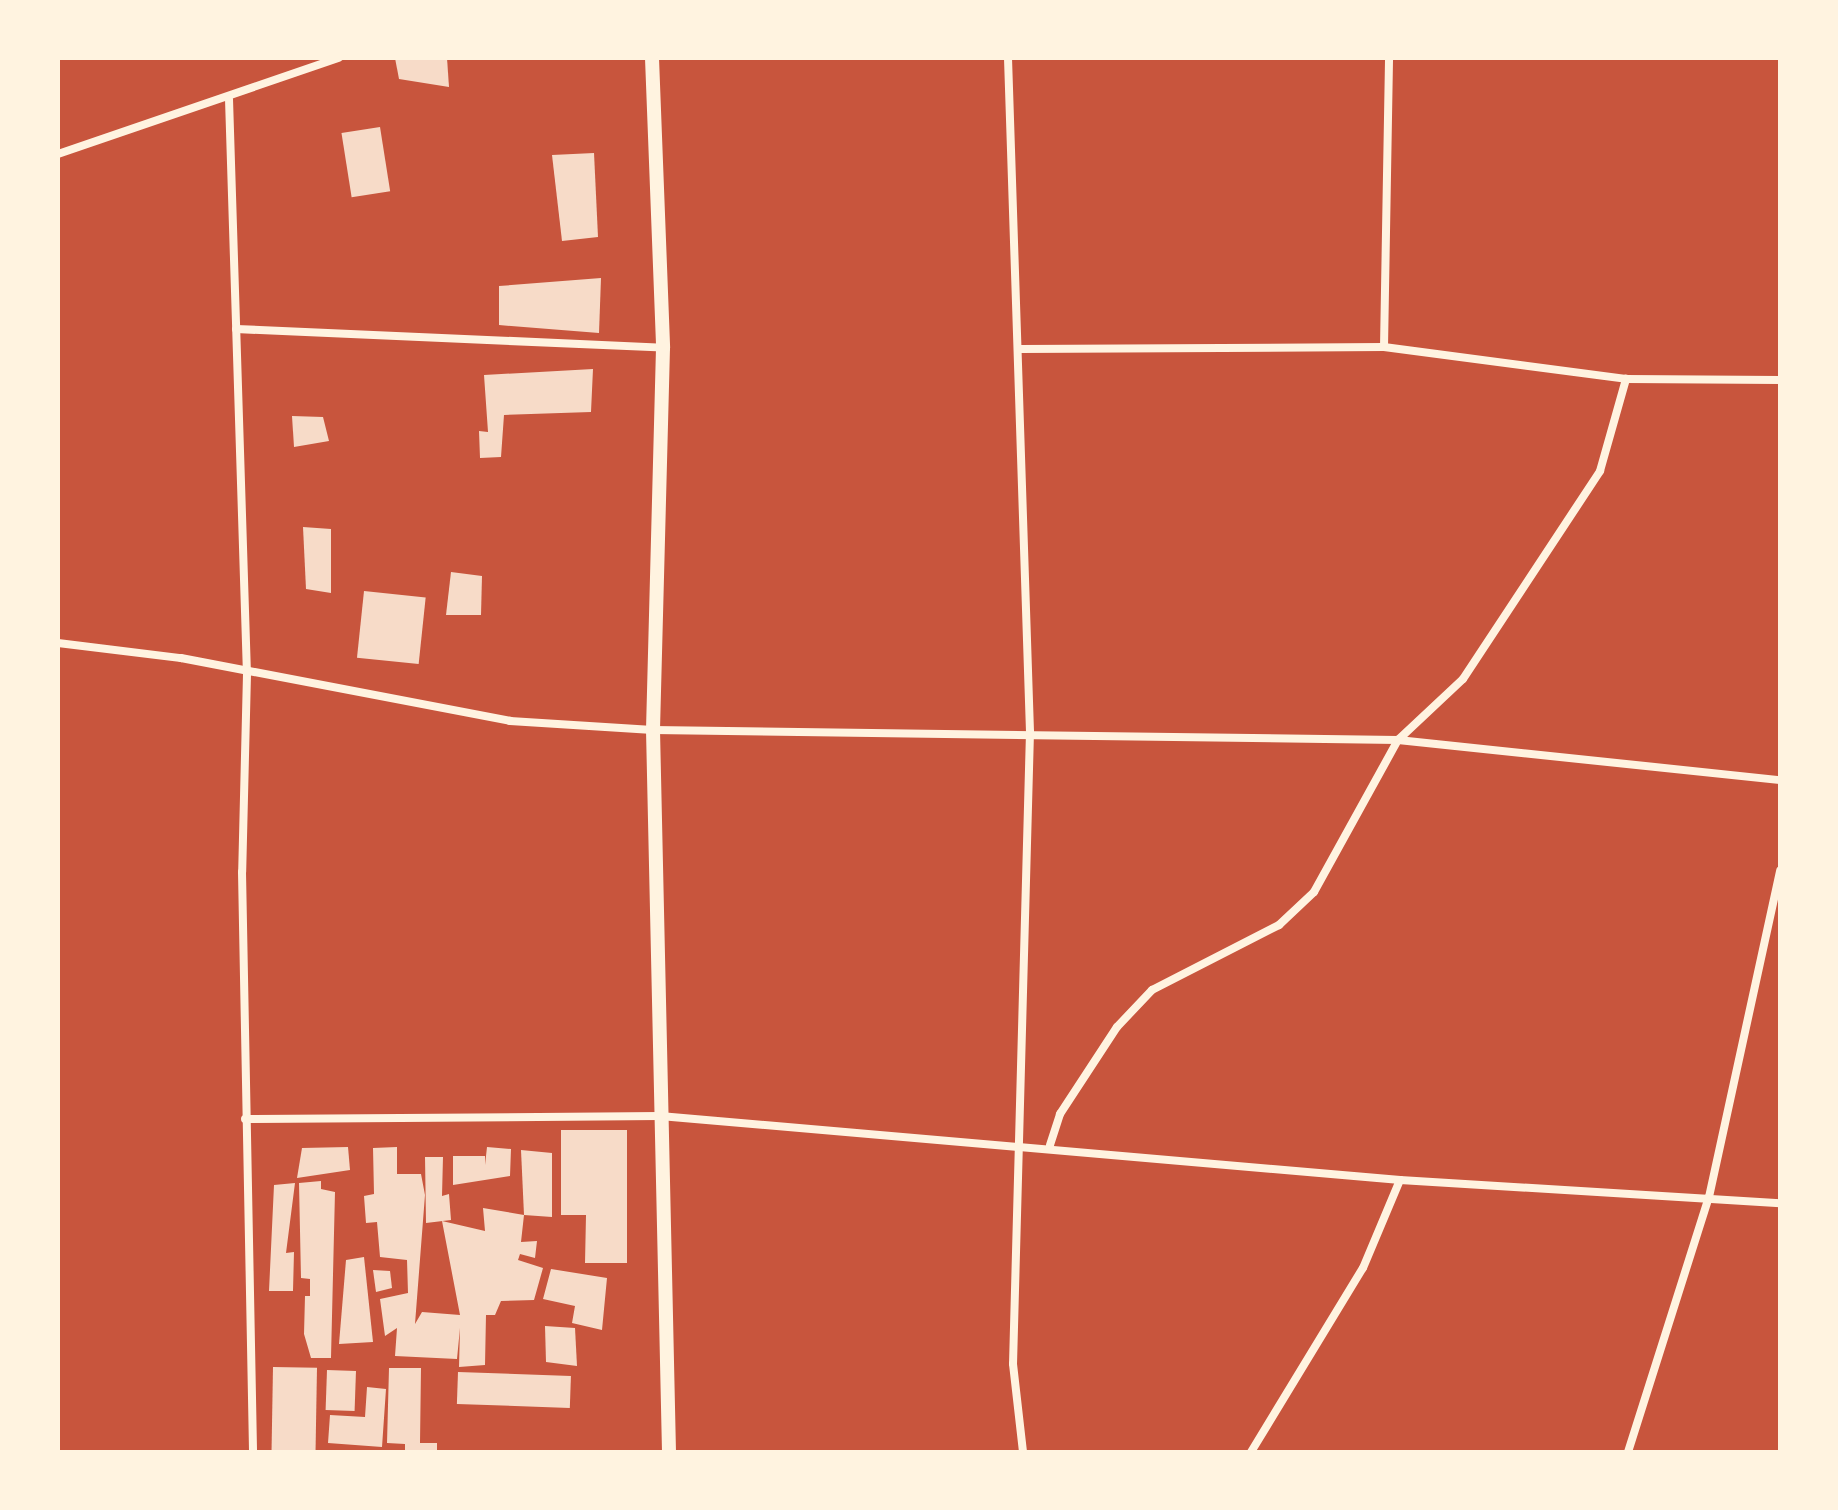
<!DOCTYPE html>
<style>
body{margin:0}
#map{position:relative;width:1838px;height:1510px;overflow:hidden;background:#c8553d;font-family:"Asap Condensed",sans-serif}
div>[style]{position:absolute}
.building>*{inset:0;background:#f7dbc8;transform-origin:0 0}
.minor>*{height:8px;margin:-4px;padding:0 4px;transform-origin:4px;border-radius:4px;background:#fff3e0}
.tertiary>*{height:14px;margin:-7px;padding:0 7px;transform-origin:7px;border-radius:7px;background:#fff3e0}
span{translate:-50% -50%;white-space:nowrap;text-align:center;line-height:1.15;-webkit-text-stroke:8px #fff3e0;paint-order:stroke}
.frame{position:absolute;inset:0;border:60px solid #fff3e0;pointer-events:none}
</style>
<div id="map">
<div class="building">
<div style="clip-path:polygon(395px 58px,447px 58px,449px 87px,399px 79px)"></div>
<div style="left:380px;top:127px;width:65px;height:39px;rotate:81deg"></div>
<div style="clip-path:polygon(594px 153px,598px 237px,562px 241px,552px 155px)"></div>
<div style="clip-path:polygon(601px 278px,599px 333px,499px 325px,499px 286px)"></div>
<div style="clip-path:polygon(593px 369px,591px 412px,504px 415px,501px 457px,480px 458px,479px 431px,488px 432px,484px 375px)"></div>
<div style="clip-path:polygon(292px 416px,323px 417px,329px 441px,294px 447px)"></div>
<div style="clip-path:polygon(303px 527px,331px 529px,331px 593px,306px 589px)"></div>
<div style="clip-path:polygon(451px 572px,482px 576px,481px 615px,446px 615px)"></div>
<div style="left:364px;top:591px;width:62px;height:67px;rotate:6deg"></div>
<div style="clip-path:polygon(561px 1130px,627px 1130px,627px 1263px,585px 1263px,586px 1215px,561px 1215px)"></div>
<div style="clip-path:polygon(348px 1147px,350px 1170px,297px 1178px,302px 1148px)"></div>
<div style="clip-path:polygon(397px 1147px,397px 1174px,421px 1174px,425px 1195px,415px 1324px,422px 1312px,460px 1315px,442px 1221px,485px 1231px,483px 1208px,524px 1215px,521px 1242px,537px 1241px,535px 1258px,520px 1254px,518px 1260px,543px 1268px,534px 1300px,501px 1301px,495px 1315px,486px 1315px,485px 1365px,459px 1367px,460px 1328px,457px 1359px,395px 1356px,397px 1328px,385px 1336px,380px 1299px,408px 1293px,407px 1260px,380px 1257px,377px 1222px,366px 1223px,364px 1196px,374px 1194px,373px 1148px)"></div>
<div style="clip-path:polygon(487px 1147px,511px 1149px,510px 1176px,453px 1185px,453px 1156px,485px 1156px,485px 1165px)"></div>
<div style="clip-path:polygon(521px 1150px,552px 1153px,552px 1217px,524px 1215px)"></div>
<div style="clip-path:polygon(425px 1157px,443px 1157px,442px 1196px,449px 1194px,451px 1220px,426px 1223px)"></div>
<div style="clip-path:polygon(321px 1181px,321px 1189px,335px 1192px,331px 1358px,311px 1358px,304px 1334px,305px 1296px,310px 1296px,310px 1279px,301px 1278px,299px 1183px)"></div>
<div style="clip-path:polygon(295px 1183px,286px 1253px,294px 1252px,293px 1291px,269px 1291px,274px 1185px)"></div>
<div style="clip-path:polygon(364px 1257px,373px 1342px,339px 1344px,346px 1260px)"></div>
<div style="clip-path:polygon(551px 1269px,607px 1278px,602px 1330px,572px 1323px,575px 1306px,543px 1299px)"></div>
<div style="clip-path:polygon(373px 1270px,390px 1271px,392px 1288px,376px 1292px)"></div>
<div style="clip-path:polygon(545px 1326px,575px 1328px,577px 1366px,546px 1362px)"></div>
<div style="left:273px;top:1367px;width:44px;height:85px;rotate:1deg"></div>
<div style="clip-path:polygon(389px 1368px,421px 1368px,420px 1443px,437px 1443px,437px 1452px,405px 1452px,405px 1444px,387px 1443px)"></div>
<div style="left:327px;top:1370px;width:29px;height:40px;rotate:2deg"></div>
<div style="left:458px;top:1372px;width:113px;height:32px;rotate:2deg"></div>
<div style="clip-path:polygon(367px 1387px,386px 1389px,382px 1447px,328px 1443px,330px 1415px,365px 1417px)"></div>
</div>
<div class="minor">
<div style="left:1008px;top:58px;width:674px;rotate:88.13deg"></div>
<div style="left:1030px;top:732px;width:632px;rotate:91.54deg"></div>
<div style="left:1013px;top:1364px;width:89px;rotate:83.5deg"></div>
<div style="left:229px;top:99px;width:575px;rotate:88.21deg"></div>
<div style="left:247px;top:674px;width:198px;rotate:91.4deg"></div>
<div style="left:242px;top:872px;width:580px;rotate:88.91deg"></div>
<div style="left:58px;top:154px;width:297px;rotate:-18.9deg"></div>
<div style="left:236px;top:329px;width:427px;rotate:2.5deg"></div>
<div style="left:1384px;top:347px;width:289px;rotate:-89deg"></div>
<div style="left:1020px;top:349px;width:364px;rotate:-0.3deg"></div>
<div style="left:1384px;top:347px;width:244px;rotate:7.5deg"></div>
<div style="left:1626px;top:379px;width:154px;rotate:0.4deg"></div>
<div style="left:58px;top:643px;width:124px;rotate:7deg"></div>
<div style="left:181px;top:658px;width:335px;rotate:10.8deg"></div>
<div style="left:510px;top:721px;width:143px;rotate:3.6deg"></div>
<div style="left:653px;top:730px;width:745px;rotate:0.77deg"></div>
<div style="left:1398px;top:740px;width:384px;rotate:6deg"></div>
<div style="left:245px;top:1119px;width:415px;rotate:-0.4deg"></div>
<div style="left:660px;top:1116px;width:743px;rotate:4.94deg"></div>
<div style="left:1400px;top:1180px;width:381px;rotate:3.5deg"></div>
<div style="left:1050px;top:1145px;width:33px;rotate:-72deg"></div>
<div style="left:1060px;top:1114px;width:104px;rotate:-56.8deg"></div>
<div style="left:1117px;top:1027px;width:51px;rotate:-46.6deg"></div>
<div style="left:1152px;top:990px;width:143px;rotate:-27.1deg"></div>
<div style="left:1279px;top:925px;width:48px;rotate:-43.3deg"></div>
<div style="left:1314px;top:892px;width:174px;rotate:-61.1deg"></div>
<div style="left:1398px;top:740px;width:89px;rotate:-43.2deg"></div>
<div style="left:1463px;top:679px;width:249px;rotate:-56.6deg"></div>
<div style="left:1600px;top:471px;width:96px;rotate:-74.2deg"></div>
<div style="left:1251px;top:1452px;width:215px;rotate:-58.7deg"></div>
<div style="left:1363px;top:1268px;width:95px;rotate:-67.2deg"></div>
<div style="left:1628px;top:1452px;width:268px;rotate:-72.4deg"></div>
<div style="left:1709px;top:1197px;width:334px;rotate:-77.7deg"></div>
</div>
<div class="tertiary">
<div style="left:652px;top:58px;width:290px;rotate:87.8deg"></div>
<div style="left:663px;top:348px;width:382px;rotate:91.5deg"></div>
<div style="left:653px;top:730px;width:722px;rotate:88.73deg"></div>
</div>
<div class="frame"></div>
</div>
